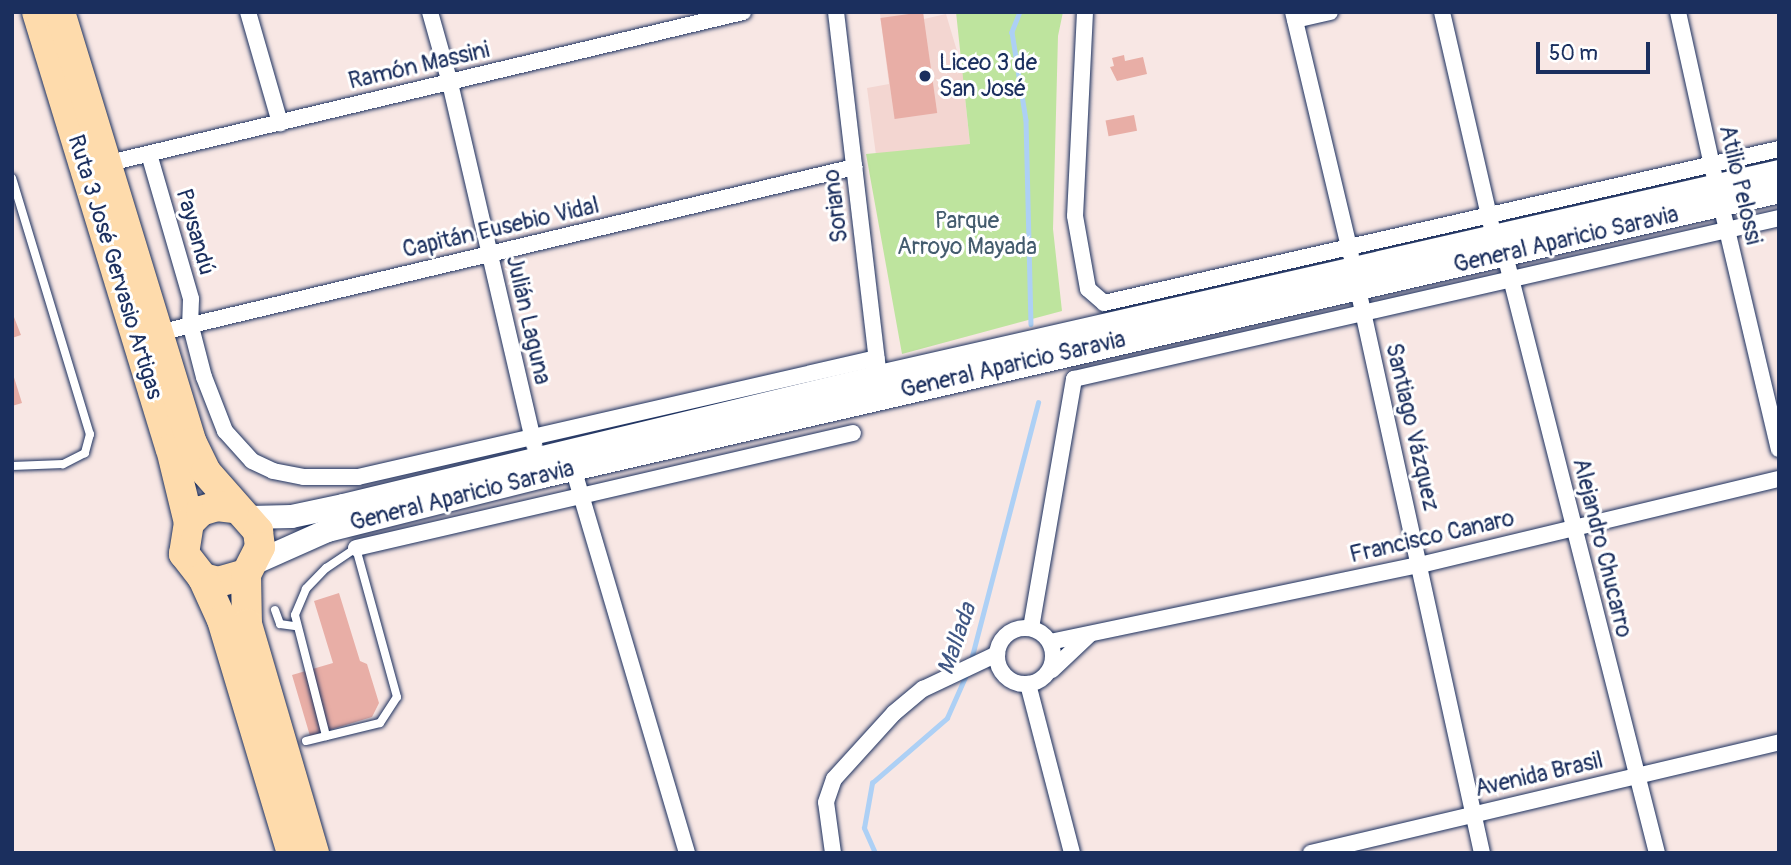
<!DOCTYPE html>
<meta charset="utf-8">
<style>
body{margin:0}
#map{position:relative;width:1791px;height:865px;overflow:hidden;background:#f8e7e4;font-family:Pangolin,sans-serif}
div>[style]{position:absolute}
.built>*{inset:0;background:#f3d6d1}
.green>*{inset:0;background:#bee49e}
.stream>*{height:4.5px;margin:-2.25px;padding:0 2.25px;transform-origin:2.25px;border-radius:2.25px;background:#add0f5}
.building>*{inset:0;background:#e8aea6;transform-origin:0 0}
.roads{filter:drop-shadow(0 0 2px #1b2f5e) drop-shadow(0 0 2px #1b2f5e)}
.lane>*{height:8px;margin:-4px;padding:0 4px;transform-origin:4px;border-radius:4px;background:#fff}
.street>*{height:16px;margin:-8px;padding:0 8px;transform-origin:8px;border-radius:8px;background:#fff}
.street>.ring{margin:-8px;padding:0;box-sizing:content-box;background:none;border:16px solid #fff;border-radius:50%}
.secondary>*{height:23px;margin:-11.5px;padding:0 11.5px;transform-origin:11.5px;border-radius:11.5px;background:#fff}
.highway>*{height:30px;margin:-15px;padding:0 15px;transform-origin:15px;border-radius:15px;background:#fedbac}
.dots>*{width:19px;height:19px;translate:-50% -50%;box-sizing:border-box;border:4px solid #fff;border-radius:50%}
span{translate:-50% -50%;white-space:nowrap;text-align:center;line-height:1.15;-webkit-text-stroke:6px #fff;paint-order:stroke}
.poi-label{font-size:23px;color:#1b2f5e}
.left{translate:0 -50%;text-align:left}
.street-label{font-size:23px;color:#1b2f5e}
.park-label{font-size:23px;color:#445c6e}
.water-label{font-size:24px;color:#405784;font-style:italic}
.frame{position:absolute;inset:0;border:14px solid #1b2f5e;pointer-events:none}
.scale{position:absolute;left:1536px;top:42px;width:114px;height:32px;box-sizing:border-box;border:4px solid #1b2f5e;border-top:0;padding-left:9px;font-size:21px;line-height:24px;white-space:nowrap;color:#1b2f5e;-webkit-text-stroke:5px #fff;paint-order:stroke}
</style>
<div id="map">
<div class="built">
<div style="clip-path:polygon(923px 12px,924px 19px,946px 14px,962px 68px,970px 145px,876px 155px,867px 88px,889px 84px,880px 14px)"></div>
</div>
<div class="green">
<div style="clip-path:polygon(956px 12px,1063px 12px,1058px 36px,1053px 229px,1062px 311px,902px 354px,866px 154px,970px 144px)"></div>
</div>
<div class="stream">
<div style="left:1020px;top:12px;width:22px;rotate:112deg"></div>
<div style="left:1012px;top:32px;width:89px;rotate:81deg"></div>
<div style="left:1026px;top:120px;width:204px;rotate:88.6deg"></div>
<div style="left:971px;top:660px;width:266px;rotate:-75.4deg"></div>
<div style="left:875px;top:853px;width:27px;rotate:-114deg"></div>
<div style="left:864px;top:828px;width:46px;rotate:-79.9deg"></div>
<div style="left:872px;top:783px;width:99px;rotate:-40.9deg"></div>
<div style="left:947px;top:718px;width:47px;rotate:-66.2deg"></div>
</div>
<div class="building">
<div style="left:923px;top:12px;width:102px;height:43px;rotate:82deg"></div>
<div style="clip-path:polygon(1124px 55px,1125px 61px,1143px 57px,1147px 74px,1117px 81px,1110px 67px,1114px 66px,1112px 58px)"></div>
<div style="left:1134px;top:115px;width:16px;height:29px;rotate:79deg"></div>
<div style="clip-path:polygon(12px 312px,21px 335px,12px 338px)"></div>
<div style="clip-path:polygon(12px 371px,22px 403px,12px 406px)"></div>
<div style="clip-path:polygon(339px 593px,360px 661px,367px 664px,379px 703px,372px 717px,310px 736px,292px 675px,333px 663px,314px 601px)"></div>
</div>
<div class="roads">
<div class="lane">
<div style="left:12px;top:178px;width:268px;rotate:73.1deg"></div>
<div style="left:90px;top:434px;width:20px;rotate:105deg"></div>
<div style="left:85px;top:453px;width:25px;rotate:153deg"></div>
<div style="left:63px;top:464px;width:51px;rotate:177.8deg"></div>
<div style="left:275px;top:610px;width:15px;rotate:70deg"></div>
<div style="left:280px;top:624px;width:15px;rotate:8deg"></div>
<div style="left:306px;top:741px;width:76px;rotate:-13.7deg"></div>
<div style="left:380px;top:723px;width:31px;rotate:-57deg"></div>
<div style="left:397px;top:697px;width:155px;rotate:-105.4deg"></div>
<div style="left:356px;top:548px;width:36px;rotate:146deg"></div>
<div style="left:326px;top:568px;width:29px;rotate:134deg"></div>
<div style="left:306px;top:589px;width:28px;rotate:113deg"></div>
<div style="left:295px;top:615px;width:125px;rotate:75.6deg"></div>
</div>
<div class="street">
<div style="left:248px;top:12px;width:116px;rotate:73.9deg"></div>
<div style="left:430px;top:12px;width:74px;rotate:74.3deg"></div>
<div style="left:450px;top:83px;width:372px;rotate:76.9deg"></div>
<div style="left:836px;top:12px;width:358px;rotate:83.3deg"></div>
<div style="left:1085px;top:12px;width:204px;rotate:92.8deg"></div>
<div style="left:1075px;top:216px;width:74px;rotate:79.9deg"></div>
<div style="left:1088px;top:289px;width:21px;rotate:41deg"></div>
<div style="left:1104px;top:303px;width:692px;rotate:-12.85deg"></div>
<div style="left:1293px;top:12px;width:250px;rotate:76.6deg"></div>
<div style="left:1442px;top:12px;width:219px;rotate:77deg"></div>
<div style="left:1678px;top:12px;width:166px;rotate:77.5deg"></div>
<div style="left:1295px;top:20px;width:36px;rotate:-13deg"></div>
<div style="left:149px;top:154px;width:151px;rotate:73.8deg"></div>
<div style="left:191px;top:299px;width:24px;rotate:92deg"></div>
<div style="left:190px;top:323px;width:56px;rotate:75.5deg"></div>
<div style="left:204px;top:377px;width:58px;rotate:68.7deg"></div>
<div style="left:225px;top:431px;width:40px;rotate:48deg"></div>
<div style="left:252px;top:461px;width:23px;rotate:25deg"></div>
<div style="left:273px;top:471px;width:32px;rotate:11deg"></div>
<div style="left:304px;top:477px;width:54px"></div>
<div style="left:358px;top:477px;width:532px;rotate:-12.91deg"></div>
<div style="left:105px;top:164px;width:656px;rotate:-13.4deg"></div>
<div style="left:1719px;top:196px;width:260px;rotate:76.7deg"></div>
<div style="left:1505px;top:255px;width:617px;rotate:75.74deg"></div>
<div style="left:1356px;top:280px;width:587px;rotate:77.6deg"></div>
<div style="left:158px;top:333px;width:716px;rotate:-13.41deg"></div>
<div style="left:573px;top:468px;width:402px;rotate:73.5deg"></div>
<div style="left:356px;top:548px;width:510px;rotate:-13.03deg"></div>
<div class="ring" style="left:997px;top:628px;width:40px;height:40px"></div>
<div style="left:1031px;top:628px;width:253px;rotate:-80.2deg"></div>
<div style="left:1074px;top:379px;width:723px;rotate:-12.86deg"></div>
<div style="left:1050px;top:642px;width:378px;rotate:-11.8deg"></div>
<div style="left:1420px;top:565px;width:369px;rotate:-13.5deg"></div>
<div style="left:1052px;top:670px;width:51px;rotate:-43.4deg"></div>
<div style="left:1028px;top:684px;width:175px;rotate:75.4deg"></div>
<div style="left:833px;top:853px;width:51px;rotate:-97.8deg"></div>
<div style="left:826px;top:802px;width:24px;rotate:-71deg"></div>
<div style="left:834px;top:779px;width:89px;rotate:-47.7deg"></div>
<div style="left:894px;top:713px;width:38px;rotate:-40deg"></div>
<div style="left:923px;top:689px;width:82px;rotate:-25.3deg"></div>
<div style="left:1311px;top:853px;width:481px;rotate:-13.3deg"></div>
</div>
<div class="secondary">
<div style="left:249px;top:517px;width:42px;rotate:-1.4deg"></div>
<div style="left:291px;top:516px;width:53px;rotate:-11.9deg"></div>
<div style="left:343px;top:505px;width:551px;rotate:-13.53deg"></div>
<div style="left:879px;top:376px;width:923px;rotate:-12.83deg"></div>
<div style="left:255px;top:562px;width:79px;rotate:-24deg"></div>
<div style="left:327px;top:530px;width:222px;rotate:-14.1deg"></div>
<div style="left:542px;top:476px;width:1269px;rotate:-12.97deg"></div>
</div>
<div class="highway">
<div style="left:37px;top:12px;width:457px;rotate:73deg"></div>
<div style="left:171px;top:449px;width:76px;rotate:76.3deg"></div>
<div style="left:60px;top:12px;width:451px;rotate:73deg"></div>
<div style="left:192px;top:443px;width:32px;rotate:64deg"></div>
<div style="left:206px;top:472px;width:79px;rotate:48.6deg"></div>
<div style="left:258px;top:531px;width:16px;rotate:83deg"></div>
<div style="left:260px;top:547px;width:30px;rotate:117deg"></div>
<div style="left:246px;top:574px;width:29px;rotate:164deg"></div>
<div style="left:218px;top:582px;width:16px;rotate:-165deg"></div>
<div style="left:203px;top:578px;width:31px;rotate:-128deg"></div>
<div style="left:184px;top:554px;width:31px;rotate:-81deg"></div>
<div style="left:189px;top:523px;width:17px;rotate:-45deg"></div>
<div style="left:201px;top:511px;width:17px;rotate:-17deg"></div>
<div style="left:217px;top:506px;width:17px;rotate:7deg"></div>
<div style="left:246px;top:574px;width:50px;rotate:88.9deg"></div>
<div style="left:247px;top:624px;width:239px;rotate:73.7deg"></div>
<div style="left:203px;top:578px;width:46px;rotate:65.7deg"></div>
<div style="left:222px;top:620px;width:243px;rotate:73.3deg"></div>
</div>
</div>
<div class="dots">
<div style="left:925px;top:76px;background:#1b2f5e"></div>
</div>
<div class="poi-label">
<span class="left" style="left:939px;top:76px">Liceo 3 de<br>San José</span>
</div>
<div class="street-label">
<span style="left:419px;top:66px;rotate:-13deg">Ramón Massini</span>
<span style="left:1740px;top:185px;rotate:77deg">Atilio Pelossi</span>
<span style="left:836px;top:206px;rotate:-97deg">Soriano</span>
<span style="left:501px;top:228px;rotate:-13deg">Capitán Eusebio Vidal</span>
<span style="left:195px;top:232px;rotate:74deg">Paysandú</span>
<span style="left:1566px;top:240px;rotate:-13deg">General Aparicio Saravia</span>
<span style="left:115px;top:267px;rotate:73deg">Ruta 3 José Gervasio Artigas</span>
<span style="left:528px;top:320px;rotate:77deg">Julián Laguna</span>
<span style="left:1013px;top:365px;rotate:-13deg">General Aparicio Saravia</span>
<span style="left:1412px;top:427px;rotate:77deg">Santiago Vázquez</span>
<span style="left:462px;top:496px;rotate:-14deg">General Aparicio Saravia</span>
<span style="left:1432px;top:537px;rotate:-13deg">Francisco Canaro</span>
<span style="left:1602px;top:548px;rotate:76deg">Alejandro Chucarro</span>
<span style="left:1539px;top:775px;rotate:-13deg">Avenida Brasil</span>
</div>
<div class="park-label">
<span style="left:967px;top:234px">Parque<br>Arroyo Mayada</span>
</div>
<div class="water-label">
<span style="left:957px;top:639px;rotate:-71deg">Mallada</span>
</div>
<div class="frame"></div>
<div class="scale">50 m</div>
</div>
